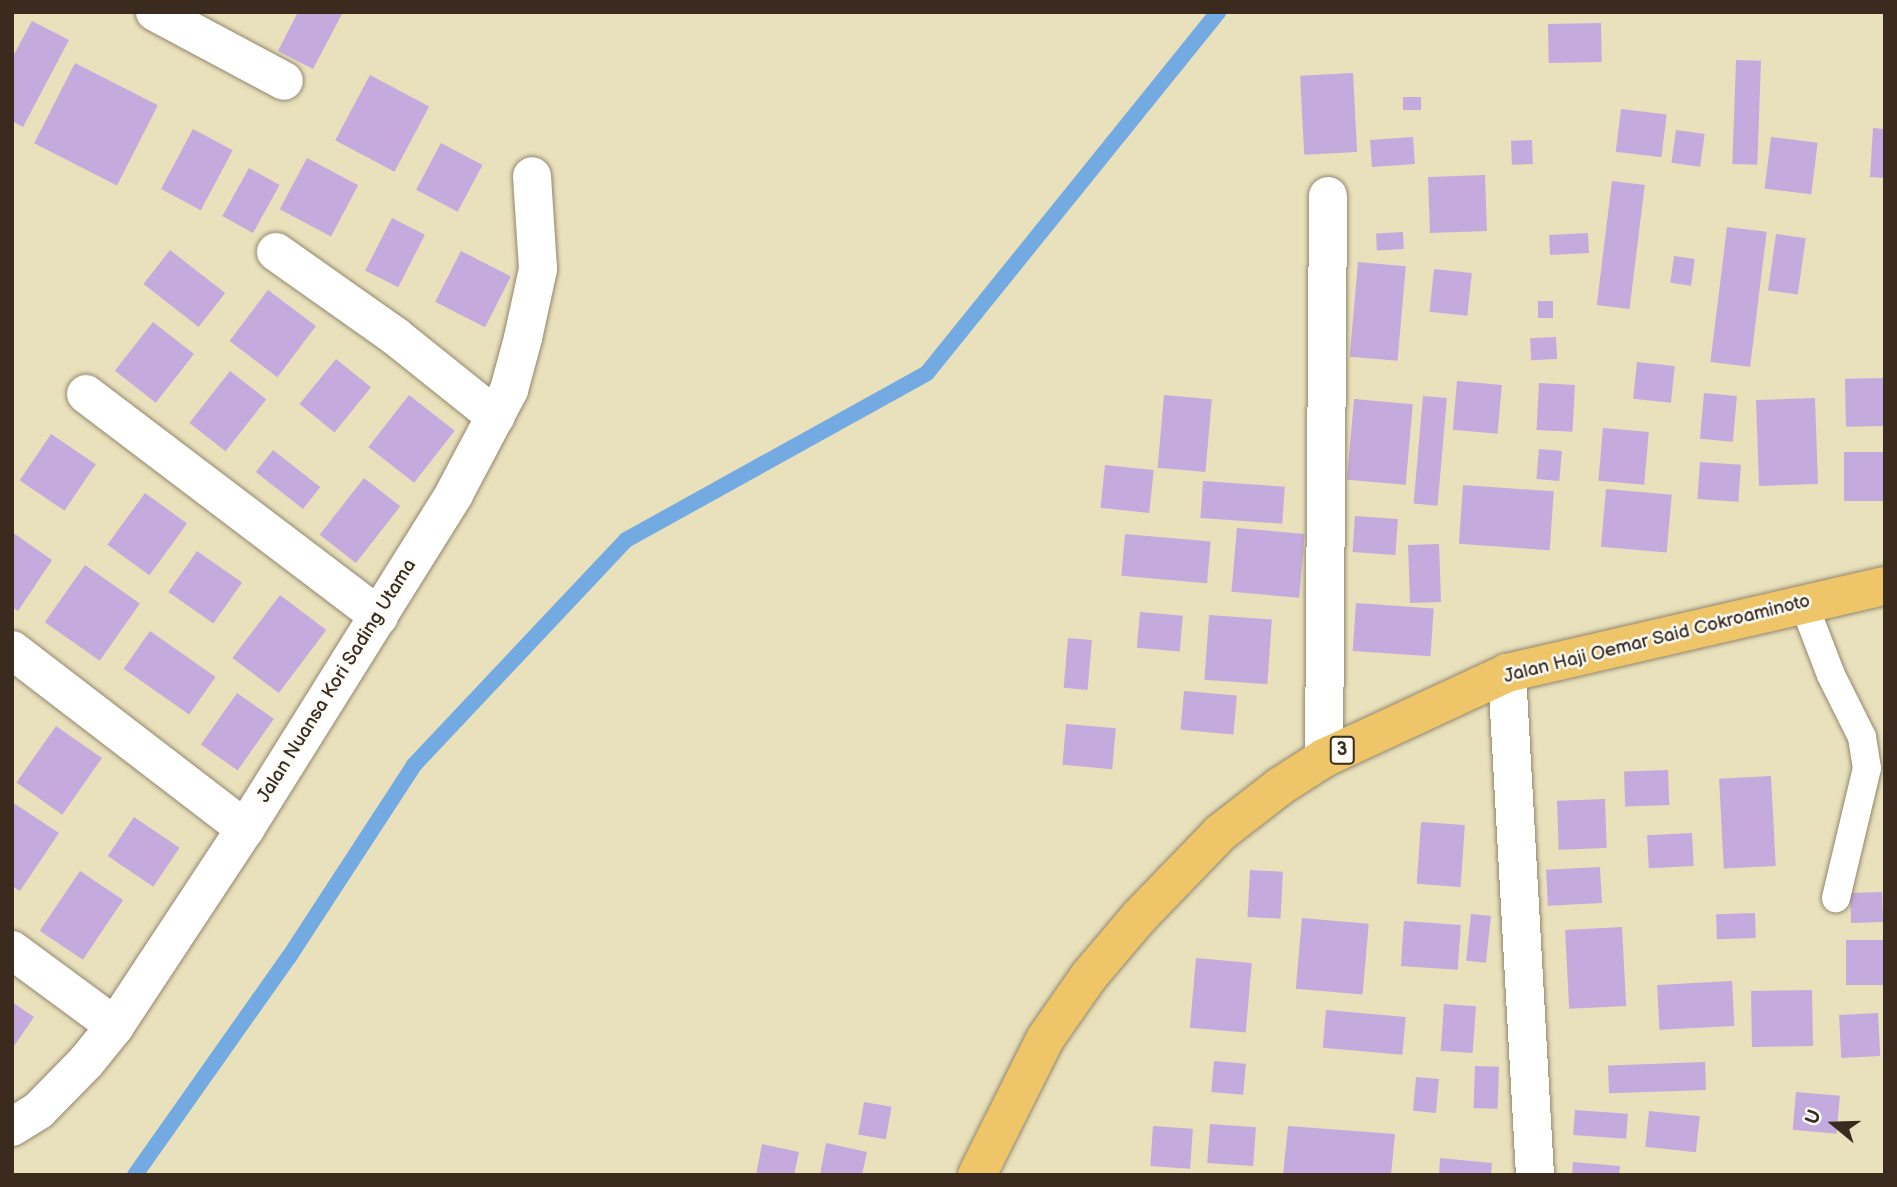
<!DOCTYPE html>
<style>
body{margin:0}
#map{position:relative;width:1897px;height:1187px;overflow:hidden;background:#e9e1bc;font-family:"Balsamiq Sans",sans-serif}
div>[style]{position:absolute}
.stream>*{height:16px;margin:-8px;padding:0 8px;transform-origin:8px;border-radius:8px;background:#73aae2}
.building>*{inset:0;background:#c5aadd;transform-origin:0 0}
.roads{filter:drop-shadow(0 0 2px #92866d) drop-shadow(0 0 2px #92866d)}
.lane>*{height:28px;margin:-14px;padding:0 14px;transform-origin:14px;border-radius:14px;background:#fff}
.street>*{height:38px;margin:-19px;padding:0 19px;transform-origin:19px;border-radius:19px;background:#fff}
.highway>*{height:38px;margin:-19px;padding:0 19px;transform-origin:19px;border-radius:19px;background:#eec569}
span{translate:-50% -50%;white-space:nowrap;text-align:center;line-height:1.15;-webkit-text-stroke:5px #fdfcf7;paint-order:stroke}
.shield-label span{padding:2px 5px;background:#fdfcf7;border:2px solid;border-radius:5px;-webkit-text-stroke-width:0}
.shield-label{font-size:18px;color:#3b2a1e;font-weight:700}
.street-label{font-size:19px;color:#3b2a1e}
.frame{position:absolute;inset:0;border:14px solid #3b2a1e;pointer-events:none}
.north{position:absolute;left:1799px;top:1089px;width:70px;height:70px;-webkit-text-stroke:5px #fdfcf7;paint-order:stroke;rotate:289deg;font-size:19px;font-weight:700;line-height:28px;text-align:center;color:#3b2a1e}
.north::after{content:'';display:block;margin:auto;width:24px;height:32px;background:#3b2a1e;clip-path:polygon(50% 0,100% 100%,50% 72%,0 100%)}
</style>
<div id="map">
<div class="stream">
<div style="left:135px;top:1175px;width:267px;rotate:-54.8deg"></div>
<div style="left:289px;top:957px;width:229px;rotate:-56.9deg"></div>
<div style="left:414px;top:765px;width:309px;rotate:-46.7deg"></div>
<div style="left:626px;top:540px;width:344px;rotate:-29deg"></div>
<div style="left:927px;top:373px;width:464px;rotate:-51.1deg"></div>
</div>
<div class="building">
<div style="clip-path:polygon(298px 12px,343px 12px,313px 69px,278px 51px)"></div>
<div style="clip-path:polygon(32px 21px,69px 40px,23px 127px,12px 121px,12px 58px)"></div>
<div style="left:1601px;top:23px;width:39px;height:53px;rotate:89deg"></div>
<div style="left:1736px;top:60px;width:25px;height:104px;rotate:2deg"></div>
<div style="left:75px;top:63px;width:93px;height:90px;rotate:27deg"></div>
<div style="left:1353px;top:73px;width:79px;height:53px;rotate:87deg"></div>
<div style="left:370px;top:75px;width:67px;height:74px;rotate:28deg"></div>
<div style="left:1403px;top:97px;width:18px;height:13px"></div>
<div style="left:1621px;top:109px;width:46px;height:43px;rotate:7deg"></div>
<div style="clip-path:polygon(1873px 128px,1885px 129px,1885px 178px,1870px 177px)"></div>
<div style="left:193px;top:129px;width:45px;height:68px;rotate:28deg"></div>
<div style="left:1676px;top:130px;width:29px;height:33px;rotate:8deg"></div>
<div style="left:1413px;top:137px;width:27px;height:43px;rotate:86deg"></div>
<div style="left:1771px;top:137px;width:47px;height:52px;rotate:7deg"></div>
<div style="left:1532px;top:140px;width:24px;height:21px;rotate:88deg"></div>
<div style="left:441px;top:143px;width:47px;height:53px;rotate:28deg"></div>
<div style="left:307px;top:158px;width:58px;height:58px;rotate:28deg"></div>
<div style="left:249px;top:168px;width:35px;height:55px;rotate:29deg"></div>
<div style="left:1485px;top:175px;width:56px;height:57px;rotate:88deg"></div>
<div style="left:1612px;top:181px;width:33px;height:125px;rotate:7deg"></div>
<div style="left:392px;top:218px;width:37px;height:59px;rotate:27deg"></div>
<div style="left:1727px;top:227px;width:40px;height:136px;rotate:7deg"></div>
<div style="left:1403px;top:232px;width:17px;height:27px;rotate:87deg"></div>
<div style="left:1588px;top:233px;width:20px;height:39px;rotate:87deg"></div>
<div style="left:1776px;top:234px;width:30px;height:57px;rotate:8deg"></div>
<div style="left:170px;top:250px;width:70px;height:43px;rotate:38deg"></div>
<div style="left:461px;top:251px;width:56px;height:57px;rotate:27deg"></div>
<div style="left:1674px;top:256px;width:21px;height:27px;rotate:8deg"></div>
<div style="left:1358px;top:262px;width:48px;height:95px;rotate:5deg"></div>
<div style="left:1434px;top:269px;width:38px;height:43px;rotate:6deg"></div>
<div style="left:268px;top:290px;width:60px;height:64px;rotate:37deg"></div>
<div style="left:1538px;top:301px;width:15px;height:17px"></div>
<div style="left:153px;top:322px;width:52px;height:62px;rotate:38deg"></div>
<div style="left:1556px;top:337px;width:22px;height:26px;rotate:87deg"></div>
<div style="left:336px;top:359px;width:45px;height:58px;rotate:39deg"></div>
<div style="left:1637px;top:362px;width:38px;height:37px;rotate:6deg"></div>
<div style="left:230px;top:371px;width:46px;height:66px;rotate:38deg"></div>
<div style="left:1884px;top:378px;width:48px;height:39px;rotate:89deg"></div>
<div style="left:1457px;top:381px;width:45px;height:49px;rotate:5deg"></div>
<div style="left:1539px;top:383px;width:36px;height:47px;rotate:3deg"></div>
<div style="left:1704px;top:393px;width:33px;height:46px;rotate:5deg"></div>
<div style="left:409px;top:395px;width:58px;height:66px;rotate:38deg"></div>
<div style="left:1164px;top:395px;width:48px;height:73px;rotate:5deg"></div>
<div style="left:1423px;top:396px;width:24px;height:108px;rotate:5deg"></div>
<div style="left:1815px;top:398px;width:86px;height:59px;rotate:88deg"></div>
<div style="left:1354px;top:399px;width:59px;height:81px;rotate:5deg"></div>
<div style="left:1603px;top:428px;width:46px;height:53px;rotate:5deg"></div>
<div style="left:51px;top:434px;width:54px;height:56px;rotate:34deg"></div>
<div style="left:1539px;top:449px;width:23px;height:30px;rotate:5deg"></div>
<div style="left:273px;top:450px;width:60px;height:28px;rotate:38deg"></div>
<div style="left:1885px;top:452px;width:49px;height:41px;rotate:90deg"></div>
<div style="left:1700px;top:462px;width:41px;height:37px;rotate:4deg"></div>
<div style="left:1105px;top:465px;width:49px;height:43px;rotate:6deg"></div>
<div style="left:364px;top:478px;width:46px;height:72px;rotate:38deg"></div>
<div style="left:1203px;top:481px;width:82px;height:37px;rotate:4deg"></div>
<div style="left:1463px;top:485px;width:91px;height:59px;rotate:4deg"></div>
<div style="left:1606px;top:489px;width:66px;height:58px;rotate:5deg"></div>
<div style="left:145px;top:493px;width:52px;height:64px;rotate:36deg"></div>
<div style="left:1355px;top:516px;width:43px;height:36px;rotate:4deg"></div>
<div style="left:1237px;top:528px;width:68px;height:64px;rotate:5deg"></div>
<div style="clip-path:polygon(12px 532px,52px 560px,18px 611px,12px 607px)"></div>
<div style="left:1125px;top:534px;width:86px;height:42px;rotate:5deg"></div>
<div style="left:1439px;top:544px;width:58px;height:31px;rotate:88deg"></div>
<div style="left:197px;top:551px;width:55px;height:50px;rotate:35deg"></div>
<div style="left:85px;top:565px;width:67px;height:70px;rotate:35deg"></div>
<div style="left:280px;top:595px;width:58px;height:79px;rotate:37deg"></div>
<div style="left:1356px;top:603px;width:78px;height:48px;rotate:4deg"></div>
<div style="left:1140px;top:612px;width:43px;height:36px;rotate:5deg"></div>
<div style="left:1209px;top:615px;width:63px;height:65px;rotate:4deg"></div>
<div style="left:150px;top:631px;width:80px;height:46px;rotate:35deg"></div>
<div style="left:1068px;top:638px;width:24px;height:50px;rotate:5deg"></div>
<div style="left:1184px;top:691px;width:53px;height:39px;rotate:5deg"></div>
<div style="left:237px;top:693px;width:45px;height:63px;rotate:35deg"></div>
<div style="left:1066px;top:724px;width:50px;height:41px;rotate:5deg"></div>
<div style="left:56px;top:726px;width:56px;height:69px;rotate:35deg"></div>
<div style="left:1668px;top:770px;width:35px;height:44px;rotate:88deg"></div>
<div style="left:1771px;top:776px;width:90px;height:52px;rotate:87deg"></div>
<div style="left:1605px;top:799px;width:49px;height:48px;rotate:88deg"></div>
<div style="clip-path:polygon(12px 802px,59px 833px,20px 891px,12px 886px)"></div>
<div style="left:134px;top:817px;width:55px;height:47px;rotate:34deg"></div>
<div style="left:1421px;top:822px;width:44px;height:62px;rotate:4deg"></div>
<div style="left:1692px;top:833px;width:33px;height:45px;rotate:87deg"></div>
<div style="left:1600px;top:867px;width:36px;height:54px;rotate:87deg"></div>
<div style="left:1250px;top:870px;width:33px;height:47px;rotate:3deg"></div>
<div style="left:80px;top:871px;width:52px;height:72px;rotate:34deg"></div>
<div style="left:1882px;top:892px;width:30px;height:32px;rotate:88deg"></div>
<div style="left:1755px;top:913px;width:25px;height:39px;rotate:88deg"></div>
<div style="left:1471px;top:914px;width:20px;height:47px;rotate:6deg"></div>
<div style="left:1302px;top:918px;width:67px;height:71px;rotate:5deg"></div>
<div style="left:1404px;top:921px;width:57px;height:45px;rotate:4deg"></div>
<div style="left:1622px;top:927px;width:79px;height:57px;rotate:87deg"></div>
<div style="left:1885px;top:940px;width:45px;height:39px;rotate:90deg"></div>
<div style="left:1196px;top:958px;width:56px;height:70px;rotate:5deg"></div>
<div style="left:1732px;top:981px;width:45px;height:75px;rotate:87deg"></div>
<div style="left:1812px;top:990px;width:56px;height:61px;rotate:89deg"></div>
<div style="clip-path:polygon(12px 1002px,34px 1017px,12px 1049px)"></div>
<div style="left:1444px;top:1004px;width:32px;height:47px;rotate:4deg"></div>
<div style="left:1326px;top:1010px;width:80px;height:38px;rotate:5deg"></div>
<div style="left:1878px;top:1013px;width:43px;height:39px;rotate:87deg"></div>
<div style="left:1214px;top:1061px;width:32px;height:31px;rotate:5deg"></div>
<div style="left:1705px;top:1062px;width:28px;height:97px;rotate:88deg"></div>
<div style="left:1475px;top:1066px;width:24px;height:42px;rotate:2deg"></div>
<div style="left:1416px;top:1077px;width:23px;height:34px;rotate:5deg"></div>
<div style="left:1796px;top:1092px;width:44px;height:38px;rotate:5deg"></div>
<div style="left:864px;top:1102px;width:28px;height:33px;rotate:10deg"></div>
<div style="left:1575px;top:1110px;width:53px;height:25px;rotate:4deg"></div>
<div style="left:1649px;top:1111px;width:51px;height:36px;rotate:6deg"></div>
<div style="left:1210px;top:1124px;width:46px;height:39px;rotate:4deg"></div>
<div style="left:1153px;top:1126px;width:40px;height:40px;rotate:4deg"></div>
<div style="clip-path:polygon(1288px 1126px,1395px 1134px,1391px 1175px,1283px 1175px)"></div>
<div style="clip-path:polygon(826px 1143px,867px 1152px,862px 1175px,820px 1175px)"></div>
<div style="clip-path:polygon(762px 1144px,799px 1152px,794px 1175px,756px 1175px)"></div>
<div style="clip-path:polygon(1440px 1158px,1492px 1163px,1491px 1175px,1439px 1175px)"></div>
<div style="clip-path:polygon(1573px 1162px,1620px 1166px,1619px 1175px,1572px 1175px)"></div>
</div>
<div class="roads">
<div class="lane">
<div style="left:1803px;top:602px;width:78px;rotate:69deg"></div>
<div style="left:1831px;top:675px;width:69px;rotate:63.4deg"></div>
<div style="left:1862px;top:737px;width:31px;rotate:81deg"></div>
<div style="left:1867px;top:768px;width:134px;rotate:103.4deg"></div>
</div>
<div class="street">
<div style="left:155px;top:12px;width:146px;rotate:28.1deg"></div>
<div style="left:276px;top:252px;width:146px;rotate:35.2deg"></div>
<div style="left:395px;top:336px;width:129px;rotate:38.7deg"></div>
<div style="left:86px;top:394px;width:368px;rotate:37.2deg"></div>
<div style="left:12px;top:650px;width:294px;rotate:37.5deg"></div>
<div style="left:1507px;top:673px;width:503px;rotate:86.81deg"></div>
<div style="left:1324px;top:758px;width:562px;rotate:-89.59deg"></div>
<div style="left:12px;top:950px;width:128px;rotate:36.4deg"></div>
<div style="left:12px;top:1127px;width:32px;rotate:-32deg"></div>
<div style="left:39px;top:1110px;width:67px;rotate:-45.6deg"></div>
<div style="left:86px;top:1062px;width:46px;rotate:-51.1deg"></div>
<div style="left:115px;top:1026px;width:236px;rotate:-56.6deg"></div>
<div style="left:245px;top:829px;width:395px;rotate:-58deg"></div>
<div style="left:454px;top:494px;width:118px;rotate:-62.1deg"></div>
<div style="left:509px;top:390px;width:54px;rotate:-74.9deg"></div>
<div style="left:523px;top:338px;width:71px;rotate:-77.7deg"></div>
<div style="left:538px;top:269px;width:93px;rotate:-93.7deg"></div>
</div>
<div class="highway">
<div style="left:977px;top:1175px;width:152px;rotate:-63.4deg"></div>
<div style="left:1045px;top:1039px;width:77px;rotate:-55.1deg"></div>
<div style="left:1089px;top:976px;width:77px;rotate:-49.7deg"></div>
<div style="left:1139px;top:917px;width:117px;rotate:-46deg"></div>
<div style="left:1220px;top:833px;width:75px;rotate:-37.9deg"></div>
<div style="left:1279px;top:787px;width:54px;rotate:-32.8deg"></div>
<div style="left:1324px;top:758px;width:202px;rotate:-24.9deg"></div>
<div style="left:1507px;top:673px;width:388px;rotate:-13deg"></div>
</div>
</div>
<div class="shield-label">
<span style="left:1342px;top:750px">3</span>
</div>
<div class="street-label">
<span style="left:1657px;top:639px;rotate:-14deg">Jalan Haji Oemar Said Cokroaminoto</span>
<span style="left:337px;top:681px;rotate:-58deg">Jalan Nuansa Kori Sading Utama</span>
</div>
<div class="frame"></div>
<div class="north">U</div>
</div>
